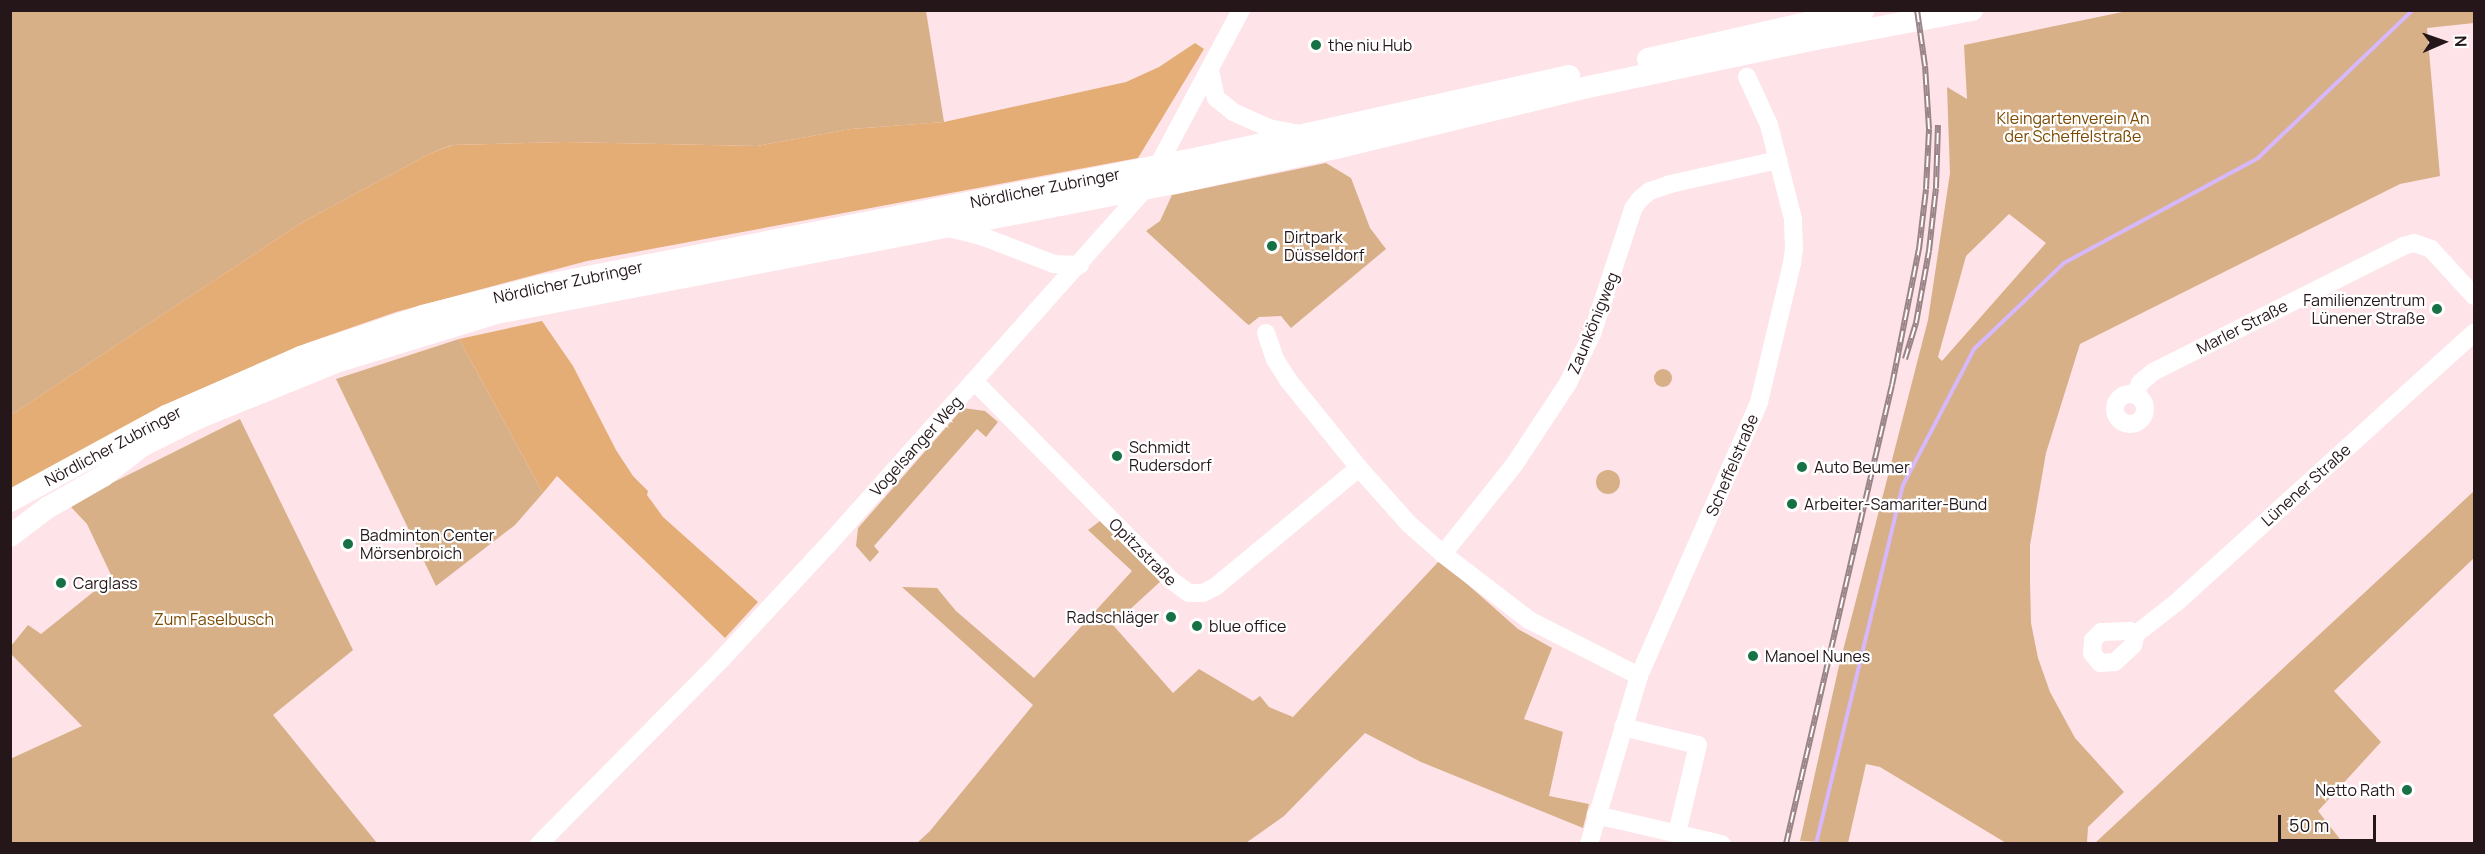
<!DOCTYPE html>
<meta charset="utf-8">
<style>
body{margin:0}
#map{position:relative;width:2485px;height:854px;overflow:hidden;background:#fee3e8;font-family:Manrope,sans-serif}
div>[style]{position:absolute}
.green>*{inset:0;background:#d7b088}
.round{border-radius:50%}
.forest>*{inset:0;background:#e4ad76}
.stream>*{height:4px;margin:-2px;padding:0 2px;transform-origin:2px;border-radius:2px;background:#d7b8fa}
.minor>*{height:18px;margin:-9px;padding:0 9px;transform-origin:9px;border-radius:9px;background:#fff}
.minor>.ring{margin:-9px;padding:0;box-sizing:content-box;background:none;border:18px solid #fff;border-radius:50%}
.major>*{height:22px;margin:-11px;padding:0 11px;transform-origin:11px;border-radius:11px;background:#fff}
.rail>*{height:6px;margin-top:-3px;transform-origin:0;background:repeating-linear-gradient(90deg,#fff 0 11px,#998488 0 22px);box-sizing:border-box;border-block:2px solid #998488}
.dots>*{width:16px;height:16px;translate:-50% -50%;box-sizing:border-box;border:3px solid #fff;border-radius:50%}
span{translate:-50% -50%;white-space:nowrap;text-align:center;line-height:1.15;-webkit-text-stroke:4.5px #fff;paint-order:stroke}
.poi-label{font-size:16px;color:#241619}
.left{translate:0 -50%;text-align:left}
.right{translate:-100% -50%;text-align:right}
.park-label{font-size:16px;color:#7b4900}
.street-label{font-size:16px;color:#241619}
.frame{position:absolute;inset:0;border:12px solid #241619;pointer-events:none}
.north{position:absolute;left:2413px;top:12px;width:60px;height:60px;-webkit-text-stroke:4px #fff;paint-order:stroke;rotate:88deg;font-size:16px;font-weight:700;line-height:24px;text-align:center;color:#241619}
.north::after{content:'';display:block;margin:auto;width:21px;height:27px;background:#241619;clip-path:polygon(50% 0,100% 100%,50% 72%,0 100%)}
.scale{position:absolute;left:2278px;top:815px;width:98px;height:27px;box-sizing:border-box;border:3px solid #241619;border-top:0;padding-left:8px;font-size:18px;line-height:21px;white-space:nowrap;color:#241619;-webkit-text-stroke:4px #fff;paint-order:stroke}
</style>
<div id="map">
<div class="green">
<div style="clip-path:polygon(evenodd,2132px 10px,2474px 11px,2474px 23px,2427px 28px,2440px 176px,2400px 184px,2080px 344px,2046px 453px,2030px 545px,2030px 581px,2031px 623px,2038px 658px,2050px 692px,2075px 738px,2124px 792px,2088px 827px,2087px 843px,2006px 843px,1880px 767px,1866px 764px,1848px 843px,1800px 841px,1838px 670px,1928px 320px,1950px 173px,1947px 87px,1967px 99px,1964px 45px,2132px 10px,2009px 214px,2046px 243px,1942px 361px,1938px 357px,1966px 256px,2009px 214px)"></div>
<div style="clip-path:polygon(11px 11px,926px 11px,944px 122px,851px 129px,757px 146px,564px 142px,452px 145px,431px 153px,301px 223px,11px 415px)"></div>
<div style="clip-path:polygon(1326px 163px,1351px 178px,1370px 228px,1386px 249px,1291px 328px,1281px 316px,1259px 317px,1249px 325px,1246px 323px,1146px 231px,1160px 221px,1172px 195px)"></div>
<div style="clip-path:polygon(459px 339px,543px 493px,515px 525px,436px 586px,336px 379px)"></div>
<div class="round" style="left:1654px;top:369px;width:18px;height:18px"></div>
<div style="clip-path:polygon(963px 408px,985px 411px,998px 422px,986px 437px,977px 429px,874px 546px,879px 552px,870px 562px,856px 546px,858px 528px)"></div>
<div style="clip-path:polygon(240px 419px,353px 650px,273px 715px,377px 843px,11px 843px,10px 759px,82px 726px,11px 654px,11px 646px,28px 625px,41px 634px,112px 577px,87px 524px,71px 507px,112px 483px)"></div>
<div class="round" style="left:1596px;top:470px;width:24px;height:24px"></div>
<div style="clip-path:polygon(2474px 491px,2474px 558px,2334px 691px,2381px 742px,2318px 811px,2343px 843px,2095px 843px)"></div>
<div style="clip-path:polygon(1100px 521px,1162px 580px,1113px 625px,1173px 693px,1199px 669px,1253px 701px,1260px 696px,1269px 707px,1293px 717px,1440px 560px,1518px 629px,1552px 648px,1524px 719px,1563px 732px,1549px 796px,1589px 804px,1583px 828px,1421px 762px,1365px 733px,1284px 816px,1246px 843px,917px 843px,930px 831px,1033px 705px,902px 587px,937px 588px,956px 611px,1034px 678px,1132px 571px,1088px 530px)"></div>
</div>
<div class="forest">
<div style="clip-path:polygon(1195px 43px,1204px 49px,1138px 158px,587px 261px,396px 312px,307px 343px,207px 388px,11px 492px,11px 415px,301px 223px,431px 153px,453px 145px,564px 142px,757px 146px,851px 129px,944px 122px,1126px 82px,1159px 67px)"></div>
<div style="clip-path:polygon(542px 321px,573px 366px,616px 450px,633px 476px,648px 491px,647px 495px,663px 517px,758px 602px,725px 638px,557px 476px,543px 493px,459px 339px)"></div>
</div>
<div class="stream">
<div style="left:1816px;top:844px;width:369px;rotate:-76.4deg"></div>
<div style="left:1903px;top:485px;width:153px;rotate:-62.4deg"></div>
<div style="left:1974px;top:349px;width:124px;rotate:-43.7deg"></div>
<div style="left:2064px;top:263px;width:221px;rotate:-28.4deg"></div>
<div style="left:2258px;top:158px;width:214px;rotate:-43.7deg"></div>
</div>
<div class="minor">
<div style="left:1210px;top:70px;width:29px;rotate:78deg"></div>
<div style="left:1216px;top:98px;width:22px;rotate:39deg"></div>
<div style="left:1233px;top:112px;width:39px;rotate:24deg"></div>
<div style="left:1269px;top:128px;width:33px;rotate:11deg"></div>
<div style="left:949px;top:228px;width:36px;rotate:14deg"></div>
<div style="left:984px;top:237px;width:75px;rotate:21.1deg"></div>
<div style="left:1054px;top:264px;width:26px;rotate:2deg"></div>
<div style="left:1266px;top:333px;width:28px;rotate:71deg"></div>
<div style="left:1275px;top:359px;width:25px;rotate:58deg"></div>
<div style="left:1288px;top:380px;width:113px;rotate:51.1deg"></div>
<div style="left:1359px;top:468px;width:75px;rotate:48.2deg"></div>
<div style="left:1409px;top:524px;width:45px;rotate:41.4deg"></div>
<div style="left:1443px;top:554px;width:108px;rotate:37.5deg"></div>
<div style="left:1529px;top:620px;width:123px;rotate:27deg"></div>
<div style="left:974px;top:381px;width:280px;rotate:45.3deg"></div>
<div style="left:1171px;top:580px;width:22px;rotate:36deg"></div>
<div style="left:1189px;top:593px;width:14px"></div>
<div style="left:1203px;top:593px;width:13px;rotate:-27deg"></div>
<div style="left:1215px;top:587px;width:187px;rotate:-39.6deg"></div>
<div class="ring" style="left:2115px;top:394px;width:12px;height:12px"></div>
<div style="left:2135px;top:395px;width:13px;rotate:-67deg"></div>
<div style="left:2140px;top:383px;width:17px;rotate:-40deg"></div>
<div style="left:2153px;top:372px;width:280px;rotate:-26.7deg"></div>
<div style="left:2403px;top:246px;width:11px;rotate:-15deg"></div>
<div style="left:2414px;top:243px;width:18px;rotate:19deg"></div>
<div style="left:2431px;top:249px;width:64px;rotate:47.5deg"></div>
<div style="left:1443px;top:554px;width:114px;rotate:-51.4deg"></div>
<div style="left:1514px;top:465px;width:98px;rotate:-56.6deg"></div>
<div style="left:1568px;top:383px;width:55px;rotate:-63.9deg"></div>
<div style="left:1592px;top:334px;width:132px;rotate:-71.8deg"></div>
<div style="left:1633px;top:209px;width:12px;rotate:-55deg"></div>
<div style="left:1640px;top:199px;width:13px;rotate:-39deg"></div>
<div style="left:1650px;top:191px;width:21px;rotate:-19deg"></div>
<div style="left:1670px;top:184px;width:111px;rotate:-12.5deg"></div>
<div style="left:2136px;top:634px;width:7px;rotate:-153deg"></div>
<div style="left:2130px;top:631px;width:29px;rotate:178deg"></div>
<div style="left:2101px;top:632px;width:11px;rotate:135deg"></div>
<div style="left:2093px;top:640px;width:13px;rotate:94deg"></div>
<div style="left:2092px;top:653px;width:13px;rotate:51deg"></div>
<div style="left:2100px;top:663px;width:15px;rotate:-4deg"></div>
<div style="left:2115px;top:662px;width:25px;rotate:-43deg"></div>
<div style="left:2133px;top:645px;width:11px;rotate:-75deg"></div>
<div style="left:2136px;top:634px;width:52px;rotate:-38deg"></div>
<div style="left:2177px;top:602px;width:401px;rotate:-42.2deg"></div>
<div style="left:1623px;top:727px;width:77px;rotate:13.5deg"></div>
<div style="left:1698px;top:745px;width:90px;rotate:103.4deg"></div>
<div style="left:1596px;top:815px;width:129px;rotate:13deg"></div>
<div style="left:539px;top:844px;width:256px;rotate:-45.3deg"></div>
<div style="left:719px;top:662px;width:157px;rotate:-47.1deg"></div>
<div style="left:826px;top:547px;width:481px;rotate:-48.3deg"></div>
<div style="left:1146px;top:188px;width:202px;rotate:-61.9deg"></div>
<div style="left:1589px;top:844px;width:175px;rotate:-73.4deg"></div>
<div style="left:1639px;top:676px;width:299px;rotate:-66.3deg"></div>
<div style="left:1759px;top:402px;width:143px;rotate:-76.6deg"></div>
<div style="left:1792px;top:263px;width:14px;rotate:-82deg"></div>
<div style="left:1794px;top:249px;width:30px;rotate:-92deg"></div>
<div style="left:1793px;top:219px;width:97px;rotate:-104.3deg"></div>
<div style="left:1769px;top:125px;width:53px;rotate:-114.6deg"></div>
</div>
<div class="major">
<div style="left:1648px;top:59px;width:221px;rotate:-12.8deg"></div>
<div style="left:10px;top:501px;width:178px;rotate:-28.6deg"></div>
<div style="left:166px;top:416px;width:147px;rotate:-23.6deg"></div>
<div style="left:301px;top:357px;width:129px;rotate:-18.6deg"></div>
<div style="left:423px;top:316px;width:122px;rotate:-14.3deg"></div>
<div style="left:541px;top:286px;width:670px;rotate:-11.01deg"></div>
<div style="left:1199px;top:158px;width:379px;rotate:-12.5deg"></div>
<div style="left:10px;top:536px;width:46px;rotate:-37.1deg"></div>
<div style="left:47px;top:508px;width:64px;rotate:-29.7deg"></div>
<div style="left:103px;top:476px;width:49px;rotate:-37.6deg"></div>
<div style="left:142px;top:446px;width:63px;rotate:-26.6deg"></div>
<div style="left:198px;top:418px;width:149px;rotate:-22.1deg"></div>
<div style="left:336px;top:362px;width:167px;rotate:-17deg"></div>
<div style="left:496px;top:313px;width:691px;rotate:-10.84deg"></div>
<div style="left:1175px;top:183px;width:169px;rotate:-12.3deg"></div>
<div style="left:1340px;top:147px;width:260px;rotate:-13.6deg"></div>
<div style="left:1593px;top:86px;width:218px;rotate:-11.9deg"></div>
<div style="left:1806px;top:41px;width:169px;rotate:-10.6deg"></div>
</div>
<div class="rail">
<div style="left:1905px;top:359px;width:38px;rotate:-73deg"></div>
<div style="left:1916px;top:323px;width:73px;rotate:-79.8deg"></div>
<div style="left:1929px;top:251px;width:63px;rotate:-83.7deg"></div>
<div style="left:1936px;top:188px;width:63px;rotate:-88.2deg"></div>
<div style="left:1786px;top:844px;width:471px;rotate:-77deg"></div>
<div style="left:1892px;top:385px;width:139px;rotate:-78.8deg"></div>
<div style="left:1919px;top:249px;width:60px;rotate:-83.3deg"></div>
<div style="left:1926px;top:189px;width:60px;rotate:-87.1deg"></div>
<div style="left:1929px;top:129px;width:63px;rotate:-93.6deg"></div>
<div style="left:1925px;top:66px;width:57px;rotate:-98.1deg"></div>
</div>
<div class="dots">
<div style="left:1316px;top:45px;background:#167145"></div>
<div style="left:1272px;top:246px;background:#167145"></div>
<div style="left:2437px;top:309px;background:#167145"></div>
<div style="left:1117px;top:456px;background:#167145"></div>
<div style="left:1802px;top:467px;background:#167145"></div>
<div style="left:1792px;top:504px;background:#167145"></div>
<div style="left:348px;top:544px;background:#167145"></div>
<div style="left:61px;top:583px;background:#167145"></div>
<div style="left:1171px;top:617px;background:#167145"></div>
<div style="left:1197px;top:626px;background:#167145"></div>
<div style="left:1753px;top:656px;background:#167145"></div>
<div style="left:2407px;top:790px;background:#167145"></div>
</div>
<div class="poi-label">
<span class="left" style="left:1328px;top:45px">the niu Hub</span>
<span class="left" style="left:1284px;top:246px">Dirtpark<br>Düsseldorf</span>
<span class="right" style="left:2425px;top:309px">Familienzentrum<br>Lünener Straße</span>
<span class="left" style="left:1129px;top:456px">Schmidt<br>Rudersdorf</span>
<span class="left" style="left:1814px;top:467px">Auto Beumer</span>
<span class="left" style="left:1804px;top:504px">Arbeiter-Samariter-Bund</span>
<span class="left" style="left:360px;top:544px">Badminton Center<br>Mörsenbroich</span>
<span class="left" style="left:73px;top:583px">Carglass</span>
<span class="right" style="left:1159px;top:617px">Radschläger</span>
<span class="left" style="left:1209px;top:626px">blue office</span>
<span class="left" style="left:1765px;top:656px">Manoel Nunes</span>
<span class="right" style="left:2395px;top:790px">Netto Rath</span>
</div>
<div class="park-label">
<span style="left:2073px;top:127px">Kleingartenverein An<br>der Scheffelstraße</span>
<span style="left:214px;top:619px">Zum Faselbusch</span>
</div>
<div class="street-label">
<span style="left:1045px;top:188px;rotate:-11deg">Nördlicher Zubringer</span>
<span style="left:568px;top:282px;rotate:-12deg">Nördlicher Zubringer</span>
<span style="left:1593px;top:323px;rotate:-68deg">Zaunkönigweg</span>
<span style="left:2242px;top:327px;rotate:-27deg">Marler Straße</span>
<span style="left:113px;top:446px;rotate:-28deg">Nördlicher Zubringer</span>
<span style="left:916px;top:446px;rotate:-48deg">Vogelsanger Weg</span>
<span style="left:1732px;top:465px;rotate:-67deg">Scheffelstraße</span>
<span style="left:2306px;top:485px;rotate:-42deg">Lünener Straße</span>
<span style="left:1143px;top:552px;rotate:45deg">Opitzstraße</span>
</div>
<div class="frame"></div>
<div class="north">N</div>
<div class="scale">50 m</div>
</div>
